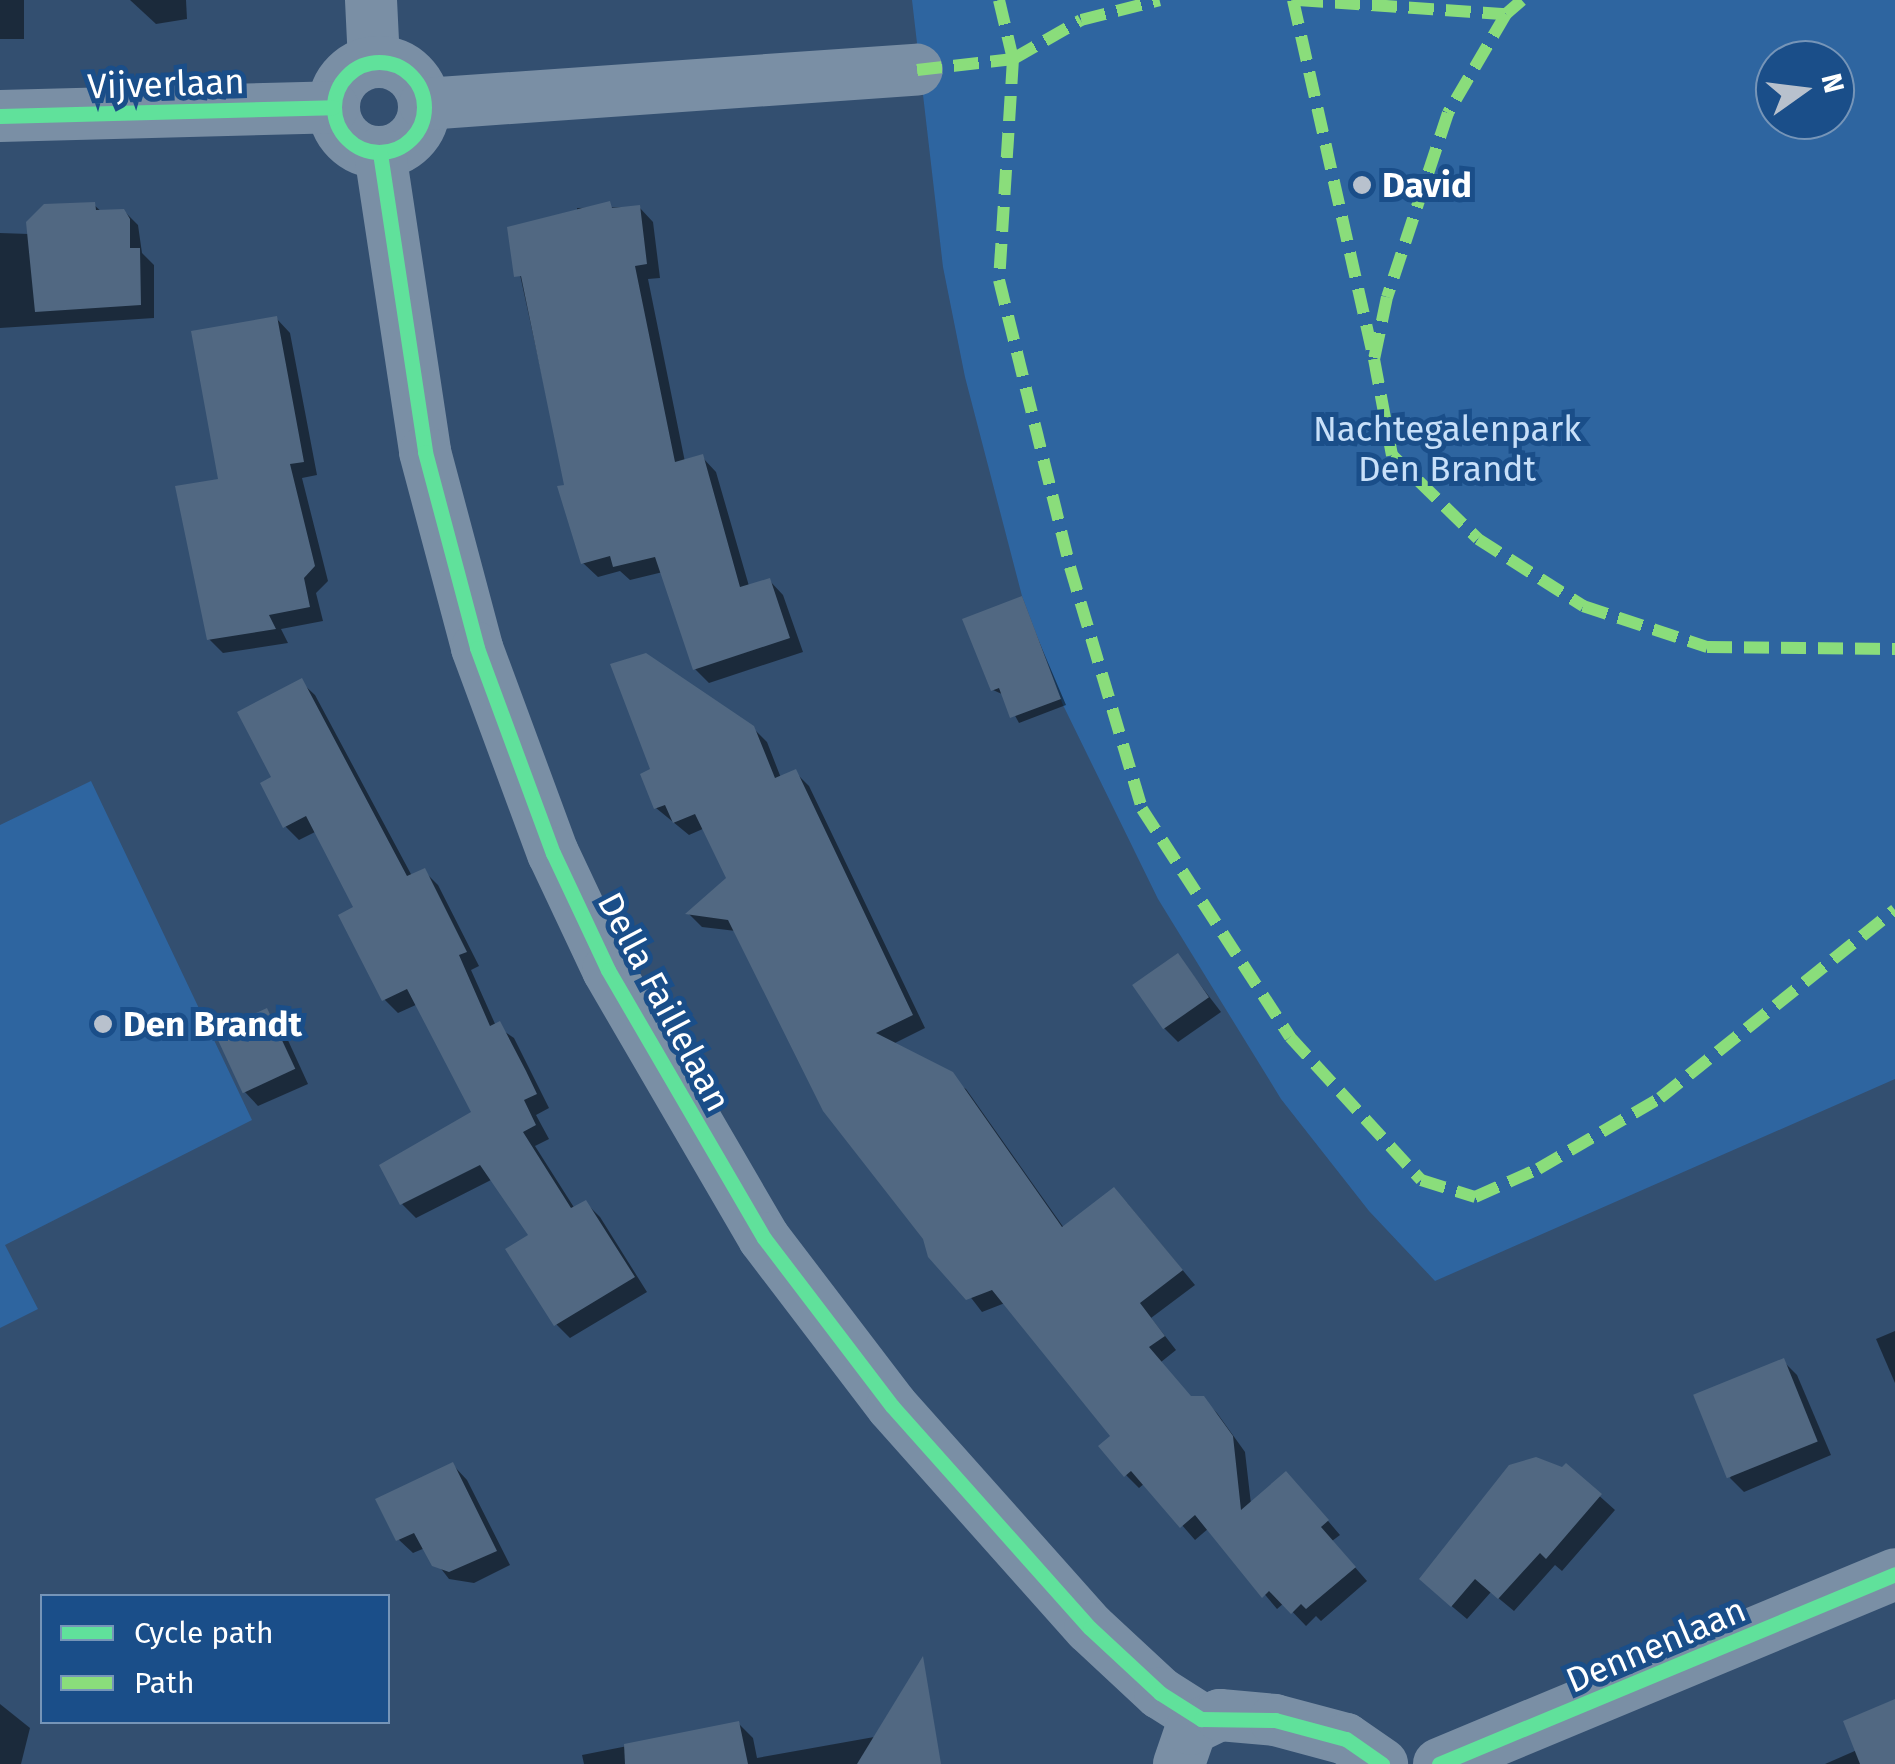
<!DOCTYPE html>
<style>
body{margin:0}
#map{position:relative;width:1895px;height:1764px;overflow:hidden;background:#334f70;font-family:"Fira Sans",sans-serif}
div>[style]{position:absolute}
.green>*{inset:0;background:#2e65a0}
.shadow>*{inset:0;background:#0007;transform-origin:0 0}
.building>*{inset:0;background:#516882;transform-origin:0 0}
.street>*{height:52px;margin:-26px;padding:0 26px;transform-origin:26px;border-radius:26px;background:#7a8fa5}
.street>.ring{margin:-26px;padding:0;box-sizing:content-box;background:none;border:52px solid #7a8fa5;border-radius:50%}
.quiet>*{height:12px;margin-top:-6px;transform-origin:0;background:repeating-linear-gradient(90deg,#8add7b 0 25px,transparent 0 37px)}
.cycleway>*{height:15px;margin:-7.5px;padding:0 7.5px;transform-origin:7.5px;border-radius:7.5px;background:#60e19b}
.cycleway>.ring{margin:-7.5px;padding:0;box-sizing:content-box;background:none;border:15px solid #60e19b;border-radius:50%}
.dots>*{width:28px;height:28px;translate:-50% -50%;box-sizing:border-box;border:5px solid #1a4e89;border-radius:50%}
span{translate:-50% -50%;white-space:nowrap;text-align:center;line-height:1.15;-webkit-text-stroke:10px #1a4e89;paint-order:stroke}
.street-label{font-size:35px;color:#fff}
.poi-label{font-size:35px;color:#fff;font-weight:700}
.left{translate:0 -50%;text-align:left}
.park-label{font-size:35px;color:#c8e0f9}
.legend{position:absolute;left:40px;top:1594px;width:350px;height:130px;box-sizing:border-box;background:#1a4e89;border:2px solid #7695b8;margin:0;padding:12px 18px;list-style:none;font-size:30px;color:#fff}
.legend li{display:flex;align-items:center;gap:20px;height:50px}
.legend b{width:50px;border:2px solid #7695b8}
.north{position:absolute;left:1755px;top:40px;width:100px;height:100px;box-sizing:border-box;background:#1a4e89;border:2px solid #7695b8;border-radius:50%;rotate:76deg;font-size:28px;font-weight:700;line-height:40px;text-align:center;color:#fff}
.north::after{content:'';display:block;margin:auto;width:35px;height:45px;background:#b8c1cd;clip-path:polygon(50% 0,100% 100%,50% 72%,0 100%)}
</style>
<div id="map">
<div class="green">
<div style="clip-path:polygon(evenodd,912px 0,1895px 0,1895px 1079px,1435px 1281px,1369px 1211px,1281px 1099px,1158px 899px,1063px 705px,1022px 596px,965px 377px,943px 267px,912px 0,1775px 60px,1835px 60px,1835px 120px,1775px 120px,1775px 60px)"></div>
<div style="clip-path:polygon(91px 781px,252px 1120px,5px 1245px,38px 1309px,0 1328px,0 825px)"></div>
</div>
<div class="shadow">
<div style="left:0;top:0;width:24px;height:39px"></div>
<div style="clip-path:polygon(130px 0,186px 0,187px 19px,156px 24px)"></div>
<div style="clip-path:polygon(94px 205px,102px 212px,124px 211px,138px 225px,142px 253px,154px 265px,154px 318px,0 328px,0 233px,29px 234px)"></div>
<div style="clip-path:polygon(639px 207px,653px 222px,660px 278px,648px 279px,685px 462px,702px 457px,716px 472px,749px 586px,769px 580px,783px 595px,803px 652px,709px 683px,695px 669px,663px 572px,630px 580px,620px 571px,598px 577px,583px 563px,510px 229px,578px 216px,577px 208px)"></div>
<div style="clip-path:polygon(276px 318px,290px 333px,317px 475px,302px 478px,328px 581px,316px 593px,323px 621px,281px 629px,288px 643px,223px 653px,209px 639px,221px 481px)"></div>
<div style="clip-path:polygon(1021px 599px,1066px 705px,1019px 723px,1004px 695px,993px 690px)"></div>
<div style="clip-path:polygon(301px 682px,315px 695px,412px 876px,424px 871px,438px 885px,479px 966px,471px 970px,496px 1026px,514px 1038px,549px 1108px,536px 1115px,549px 1139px,535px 1146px,575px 1209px,586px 1203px,600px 1217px,647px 1292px,570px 1338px,556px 1324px,531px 1236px,493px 1179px,416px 1218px,402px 1204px,475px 1113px,418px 1004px,398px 1013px,384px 999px,356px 908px,317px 831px,299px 840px,285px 826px,275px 778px)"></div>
<div style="clip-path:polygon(753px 728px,767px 742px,781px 778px,795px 772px,809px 786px,925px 1028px,893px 1044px,966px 1089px,1064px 1228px,1127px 1203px,1195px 1285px,1151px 1318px,1176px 1350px,1161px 1362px,1192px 1399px,1203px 1399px,1217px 1413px,1245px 1452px,1251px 1504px,1300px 1488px,1340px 1535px,1332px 1541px,1367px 1581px,1321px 1621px,1316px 1616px,1306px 1626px,1284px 1603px,1277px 1609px,1209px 1528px,1195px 1540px,1145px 1483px,1139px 1488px,1126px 1475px,1114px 1437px,1005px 1303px,982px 1312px,925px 1238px,736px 931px,702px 927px,689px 914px,729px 878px,705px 828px,689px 835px,656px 808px)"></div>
<div style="clip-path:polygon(1178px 956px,1221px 1012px,1178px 1042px,1164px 1028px)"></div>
<div style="clip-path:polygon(266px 1011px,281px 1025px,308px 1084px,258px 1106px,244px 1091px)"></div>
<div style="clip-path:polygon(1895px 1331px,1895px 1383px,1876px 1339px)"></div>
<div style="clip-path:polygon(1783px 1361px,1797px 1375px,1831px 1455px,1744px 1492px,1730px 1478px)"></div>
<div style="clip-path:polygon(453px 1465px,467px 1480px,510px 1565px,474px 1583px,449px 1579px,425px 1548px,413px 1553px,398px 1539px)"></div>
<div style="clip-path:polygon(1566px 1466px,1615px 1510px,1562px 1571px,1555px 1565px,1514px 1611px,1491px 1592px,1467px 1619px,1436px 1593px)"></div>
<div style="clip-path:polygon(1895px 1701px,1895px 1764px,1825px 1764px,1857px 1750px)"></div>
<div style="clip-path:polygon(0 1704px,30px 1728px,21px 1764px,0 1764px)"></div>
<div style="clip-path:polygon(739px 1724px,753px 1738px,757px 1758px,919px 1729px,916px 1764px,584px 1764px,582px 1755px)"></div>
</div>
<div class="building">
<div style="clip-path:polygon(610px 201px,612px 208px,640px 205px,647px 264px,635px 266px,675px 462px,703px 454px,740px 587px,770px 578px,790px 638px,693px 670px,655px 557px,613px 567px,610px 556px,581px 564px,557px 486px,564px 485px,521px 276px,514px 277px,507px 227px)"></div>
<div style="clip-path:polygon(95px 202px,96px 210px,124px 209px,130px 219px,130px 248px,140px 248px,141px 305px,35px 312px,26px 222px,44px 204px)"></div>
<div style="clip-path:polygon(277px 316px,304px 462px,290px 464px,315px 566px,304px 578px,310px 607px,269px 615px,276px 629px,207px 640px,175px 486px,218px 479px,191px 331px)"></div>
<div style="clip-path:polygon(1022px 596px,1061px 699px,1010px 718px,999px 688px,991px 691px,962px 619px)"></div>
<div style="clip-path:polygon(646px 653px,754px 726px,775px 778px,796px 769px,913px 1015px,876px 1033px,953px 1072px,1062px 1227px,1114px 1187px,1183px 1270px,1140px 1303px,1165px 1336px,1149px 1347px,1191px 1396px,1204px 1396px,1233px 1436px,1241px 1510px,1286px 1471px,1329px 1520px,1321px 1527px,1356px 1567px,1306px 1609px,1301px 1604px,1291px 1614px,1269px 1591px,1262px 1598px,1195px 1515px,1180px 1528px,1131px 1471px,1124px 1477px,1098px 1446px,1110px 1436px,992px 1290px,966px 1300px,928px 1257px,923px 1239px,823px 1111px,728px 920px,685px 914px,726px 878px,695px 814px,673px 823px,665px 805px,654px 809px,640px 774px,650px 769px,610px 664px)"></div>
<div style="clip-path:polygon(302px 678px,407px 876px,425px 868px,467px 952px,459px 955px,490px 1026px,500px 1021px,526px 1071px,537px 1094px,524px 1100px,536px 1125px,523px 1132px,571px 1208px,586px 1200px,635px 1277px,554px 1326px,505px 1249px,528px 1235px,480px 1165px,400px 1205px,379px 1165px,471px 1112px,407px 989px,382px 1001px,338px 915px,353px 907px,306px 816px,283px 828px,260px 783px,271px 777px,237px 712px)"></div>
<div style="left:1178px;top:953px;width:54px;height:56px;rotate:55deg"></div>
<div style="left:267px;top:1008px;width:67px;height:58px;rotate:65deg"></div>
<div style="left:1784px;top:1358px;width:90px;height:98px;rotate:68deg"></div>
<div style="clip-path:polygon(1536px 1457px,1562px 1467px,1566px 1463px,1602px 1494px,1546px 1559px,1540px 1553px,1498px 1599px,1475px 1579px,1451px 1607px,1419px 1579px,1509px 1465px)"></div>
<div style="clip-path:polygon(453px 1462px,497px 1551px,449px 1572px,432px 1566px,414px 1533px,396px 1541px,375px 1499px)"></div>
<div style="clip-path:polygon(923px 1656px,941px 1764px,857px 1764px)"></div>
<div style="clip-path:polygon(1895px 1699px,1895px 1764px,1860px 1764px,1843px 1721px)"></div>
<div style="clip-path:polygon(739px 1721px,748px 1764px,625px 1764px,624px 1744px)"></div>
</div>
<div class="street">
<div style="left:371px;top:0;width:61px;rotate:87.2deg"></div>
<div class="ring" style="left:334px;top:62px;width:38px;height:38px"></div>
<div style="left:425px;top:104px;width:493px;rotate:-4deg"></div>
<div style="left:0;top:116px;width:333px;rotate:-1.5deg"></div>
<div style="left:380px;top:153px;width:302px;rotate:81.4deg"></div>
<div style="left:425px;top:452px;width:203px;rotate:75.1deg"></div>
<div style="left:477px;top:648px;width:219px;rotate:69.7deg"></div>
<div style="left:553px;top:853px;width:129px;rotate:64.8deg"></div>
<div style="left:608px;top:970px;width:310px;rotate:59.8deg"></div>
<div style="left:764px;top:1238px;width:211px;rotate:52.7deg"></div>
<div style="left:892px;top:1406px;width:297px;rotate:48.3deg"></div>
<div style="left:1090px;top:1628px;width:96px;rotate:42.9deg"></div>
<div style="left:1160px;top:1693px;width:49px;rotate:32.4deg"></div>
<div style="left:1179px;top:1764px;width:37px;rotate:-71deg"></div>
<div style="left:1191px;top:1729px;width:32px;rotate:-26deg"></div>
<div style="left:1220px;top:1715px;width:55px;rotate:5.2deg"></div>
<div style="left:1275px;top:1720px;width:73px;rotate:15deg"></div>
<div style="left:1346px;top:1739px;width:44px;rotate:34.8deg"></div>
<div style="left:1439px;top:1764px;width:494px;rotate:-22.6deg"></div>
</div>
<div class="quiet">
<div style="left:999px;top:0;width:61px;rotate:76.7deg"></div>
<div style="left:1013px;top:59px;width:221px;rotate:93.6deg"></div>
<div style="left:999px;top:280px;width:296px;rotate:76.1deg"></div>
<div style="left:1070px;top:567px;width:252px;rotate:73.4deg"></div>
<div style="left:1142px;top:809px;width:272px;rotate:57deg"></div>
<div style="left:1290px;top:1037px;width:194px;rotate:47.5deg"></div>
<div style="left:1421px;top:1180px;width:57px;rotate:17.5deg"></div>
<div style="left:1475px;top:1197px;width:69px;rotate:-24deg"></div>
<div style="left:1538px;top:1169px;width:141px;rotate:-30.2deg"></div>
<div style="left:1660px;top:1098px;width:301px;rotate:-38.7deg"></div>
<div style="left:1293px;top:0;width:360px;rotate:77.3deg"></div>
<div style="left:1298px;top:0;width:208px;rotate:3.9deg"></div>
<div style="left:1506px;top:14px;width:21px;rotate:-41deg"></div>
<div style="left:1506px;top:14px;width:115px;rotate:120.4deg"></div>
<div style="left:1448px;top:113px;width:194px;rotate:108.3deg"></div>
<div style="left:1387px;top:297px;width:63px;rotate:101.8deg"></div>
<div style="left:1374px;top:359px;width:98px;rotate:79.4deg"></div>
<div style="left:1392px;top:455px;width:120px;rotate:44.3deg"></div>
<div style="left:1478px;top:539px;width:125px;rotate:32.5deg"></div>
<div style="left:1583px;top:606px;width:131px;rotate:18.3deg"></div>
<div style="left:1707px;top:647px;width:188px;rotate:0.6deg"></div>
<div style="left:917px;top:70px;width:97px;rotate:-6.5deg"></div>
<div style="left:1013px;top:59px;width:78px;rotate:-29.8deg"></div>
<div style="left:1081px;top:20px;width:81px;rotate:-14.2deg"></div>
</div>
<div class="cycleway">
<div class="ring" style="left:334px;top:62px;width:75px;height:75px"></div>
<div style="left:0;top:116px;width:333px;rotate:-1.5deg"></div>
<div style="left:380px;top:153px;width:302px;rotate:81.4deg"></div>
<div style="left:425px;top:452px;width:203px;rotate:75.1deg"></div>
<div style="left:477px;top:648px;width:219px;rotate:69.7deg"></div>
<div style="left:553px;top:853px;width:129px;rotate:64.8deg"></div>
<div style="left:608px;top:970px;width:310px;rotate:59.8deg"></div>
<div style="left:764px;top:1238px;width:211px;rotate:52.7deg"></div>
<div style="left:892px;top:1406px;width:297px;rotate:48.3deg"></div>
<div style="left:1090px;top:1628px;width:96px;rotate:42.9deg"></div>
<div style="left:1160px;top:1693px;width:49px;rotate:32.4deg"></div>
<div style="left:1201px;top:1719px;width:74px;rotate:0.8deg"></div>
<div style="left:1275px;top:1720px;width:73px;rotate:15deg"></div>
<div style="left:1346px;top:1739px;width:44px;rotate:34.8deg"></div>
<div style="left:1439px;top:1764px;width:494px;rotate:-22.6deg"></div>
</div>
<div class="dots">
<div style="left:1362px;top:185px;background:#b8c1cd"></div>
<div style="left:103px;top:1024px;background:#b8c1cd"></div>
</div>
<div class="street-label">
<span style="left:166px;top:84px;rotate:-2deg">Vijverlaan</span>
<span style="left:664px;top:1002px;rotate:62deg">Della Faillelaan</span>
<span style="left:1656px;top:1645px;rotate:-23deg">Dennenlaan</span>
</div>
<div class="poi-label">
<span class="left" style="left:1382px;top:185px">David</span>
<span class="left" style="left:123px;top:1024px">Den Brandt</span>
</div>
<div class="park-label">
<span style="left:1447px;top:449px">Nachtegalenpark<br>Den Brandt</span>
</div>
<ul class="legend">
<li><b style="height:12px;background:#60e19b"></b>Cycle path</li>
<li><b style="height:12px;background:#8add7b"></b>Path</li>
</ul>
<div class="north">N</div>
</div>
